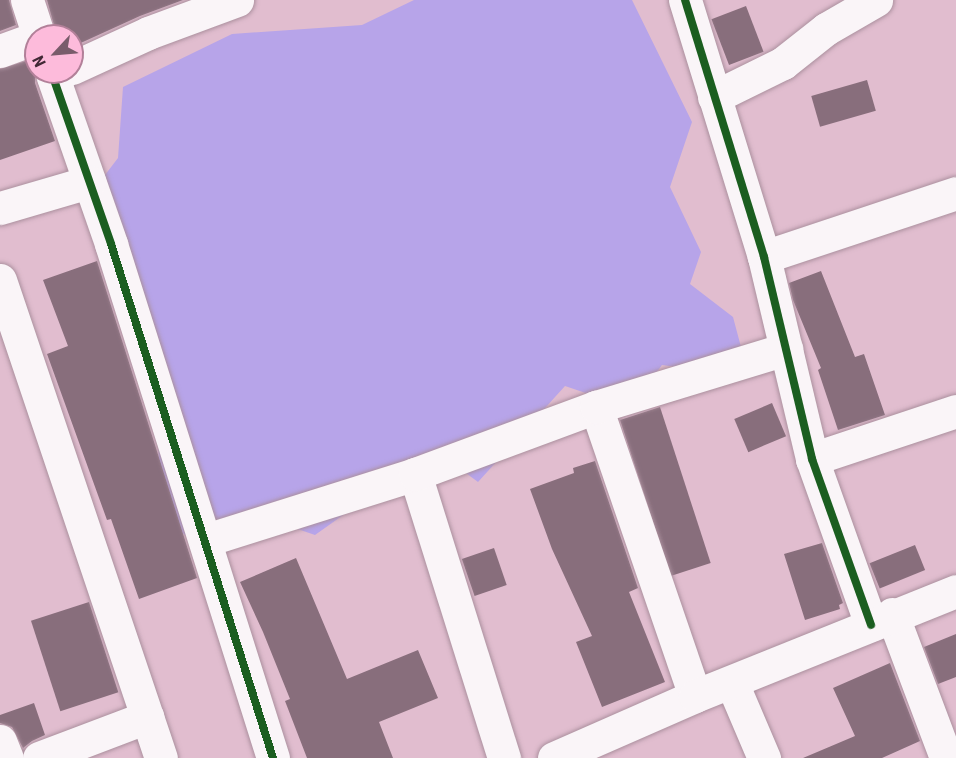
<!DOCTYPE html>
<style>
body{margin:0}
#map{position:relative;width:956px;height:758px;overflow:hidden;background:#e1bdcf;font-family:"Roboto Condensed",sans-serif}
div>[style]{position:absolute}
.water>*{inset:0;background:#b7a4e9}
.building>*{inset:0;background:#886e7c;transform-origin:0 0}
.roads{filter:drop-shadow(0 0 2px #ab909e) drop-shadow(0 0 2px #ab909e)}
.minor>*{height:33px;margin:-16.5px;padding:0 16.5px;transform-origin:16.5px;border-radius:16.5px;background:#faf5f8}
.tertiary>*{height:33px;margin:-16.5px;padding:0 16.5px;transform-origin:16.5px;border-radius:16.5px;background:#faf5f8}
.cycleway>*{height:8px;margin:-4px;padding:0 4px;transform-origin:4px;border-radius:4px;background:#1b5e20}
span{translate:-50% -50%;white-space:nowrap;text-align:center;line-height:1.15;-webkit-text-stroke:6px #fdbbdb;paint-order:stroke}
.north{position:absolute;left:24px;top:24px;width:60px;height:60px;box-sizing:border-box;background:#fdbbdb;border:2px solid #b28099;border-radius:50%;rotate:244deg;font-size:16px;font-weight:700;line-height:24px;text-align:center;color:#412835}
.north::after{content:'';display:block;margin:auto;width:21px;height:27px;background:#795c6b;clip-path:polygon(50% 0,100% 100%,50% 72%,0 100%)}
</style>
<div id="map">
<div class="water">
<div style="clip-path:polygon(414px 0,632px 0,692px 122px,670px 187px,701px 252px,690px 284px,733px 317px,749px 377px,662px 365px,630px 408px,565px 386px,478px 482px,435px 450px,315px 535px,283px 524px,217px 556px,158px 517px,159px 409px,170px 376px,85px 201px,118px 158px,123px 87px,232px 34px,362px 25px)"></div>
</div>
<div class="building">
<div style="clip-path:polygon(0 0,9px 0,16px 25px,0 31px)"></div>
<div style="clip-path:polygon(47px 0,183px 0,140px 16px,72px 47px,72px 36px,57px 36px)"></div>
<div style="left:746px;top:6px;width:49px;height:37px;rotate:69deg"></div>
<div style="clip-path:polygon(36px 58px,35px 83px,55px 141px,0 160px,0 69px)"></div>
<div style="left:867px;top:80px;width:32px;height:58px;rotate:74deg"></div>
<div style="clip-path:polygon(97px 261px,197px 578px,139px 599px,111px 519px,107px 520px,47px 354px,68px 346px,43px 280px)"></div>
<div style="clip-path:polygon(821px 271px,855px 357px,864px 354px,885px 415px,838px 430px,818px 370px,821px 368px,793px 300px,789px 283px)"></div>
<div style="left:772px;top:403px;width:36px;height:41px;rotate:67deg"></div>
<div style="left:660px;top:407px;width:164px;height:42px;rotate:72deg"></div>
<div style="clip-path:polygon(595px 461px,638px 588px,629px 592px,665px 682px,602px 707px,576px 642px,592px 636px,552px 549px,530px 489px,574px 473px,573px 468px)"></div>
<div style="clip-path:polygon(822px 543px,843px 603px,839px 605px,840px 609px,805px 620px,784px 554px)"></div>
<div style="left:915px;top:545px;width:27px;height:49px;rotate:68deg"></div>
<div style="left:494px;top:548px;width:39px;height:34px;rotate:71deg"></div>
<div style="clip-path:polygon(296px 558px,347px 679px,418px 650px,438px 698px,379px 722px,393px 758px,307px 758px,285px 701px,290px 699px,263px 632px,240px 582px)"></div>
<div style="left:89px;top:602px;width:95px;height:61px;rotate:72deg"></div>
<div style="clip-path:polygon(956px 634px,956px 677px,938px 684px,924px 647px)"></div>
<div style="clip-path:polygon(890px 663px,920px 741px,882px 758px,803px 758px,855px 736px,833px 688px)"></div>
<div style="clip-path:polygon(34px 703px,45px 735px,32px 741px,23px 748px,12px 727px,0 723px,0 715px)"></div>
</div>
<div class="roads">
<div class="minor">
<div style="left:27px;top:0;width:38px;rotate:72deg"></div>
<div style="left:685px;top:0;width:269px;rotate:72.9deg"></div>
<div style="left:764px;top:257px;width:208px;rotate:76.6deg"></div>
<div style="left:812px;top:459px;width:176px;rotate:70.4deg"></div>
<div style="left:0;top:51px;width:38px;rotate:-20deg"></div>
<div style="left:72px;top:68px;width:84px;rotate:-24.7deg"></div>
<div style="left:148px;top:33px;width:95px;rotate:-20.3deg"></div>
<div style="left:63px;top:72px;width:11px;rotate:153deg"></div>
<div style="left:53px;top:77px;width:177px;rotate:70.8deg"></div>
<div style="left:111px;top:244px;width:539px;rotate:72.51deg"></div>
<div style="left:714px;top:97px;width:77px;rotate:-26.2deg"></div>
<div style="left:783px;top:63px;width:55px;rotate:-38.3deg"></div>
<div style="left:826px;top:29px;width:58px;rotate:-30.1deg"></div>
<div style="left:0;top:208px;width:93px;rotate:-16.3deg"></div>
<div style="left:764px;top:257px;width:202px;rotate:-18.4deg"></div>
<div style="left:0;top:280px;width:504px;rotate:71.39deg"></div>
<div style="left:596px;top:407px;width:305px;rotate:71.1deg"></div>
<div style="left:812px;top:459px;width:152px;rotate:-18.4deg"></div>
<div style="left:415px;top:474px;width:298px;rotate:72.6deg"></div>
<div style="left:206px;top:540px;width:219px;rotate:-17.5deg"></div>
<div style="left:415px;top:474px;width:193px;rotate:-20.3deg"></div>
<div style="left:596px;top:407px;width:199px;rotate:-17deg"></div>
<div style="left:892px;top:614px;width:154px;rotate:69.4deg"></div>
<div style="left:732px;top:683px;width:82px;rotate:66.9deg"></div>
<div style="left:0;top:741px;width:18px;rotate:68deg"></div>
<div style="left:39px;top:758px;width:116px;rotate:-20.8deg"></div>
</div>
<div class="tertiary">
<div style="left:554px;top:758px;width:154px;rotate:-23.7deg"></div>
<div style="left:695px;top:696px;width:281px;rotate:-21.9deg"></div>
</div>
</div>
<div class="cycleway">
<div style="left:685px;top:0;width:269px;rotate:72.9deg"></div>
<div style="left:764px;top:257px;width:208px;rotate:76.6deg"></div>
<div style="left:812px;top:459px;width:176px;rotate:70.4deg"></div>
<div style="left:63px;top:72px;width:11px;rotate:153deg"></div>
<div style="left:53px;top:77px;width:177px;rotate:70.8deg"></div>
<div style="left:111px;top:244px;width:539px;rotate:72.51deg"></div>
</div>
<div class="north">N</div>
</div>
